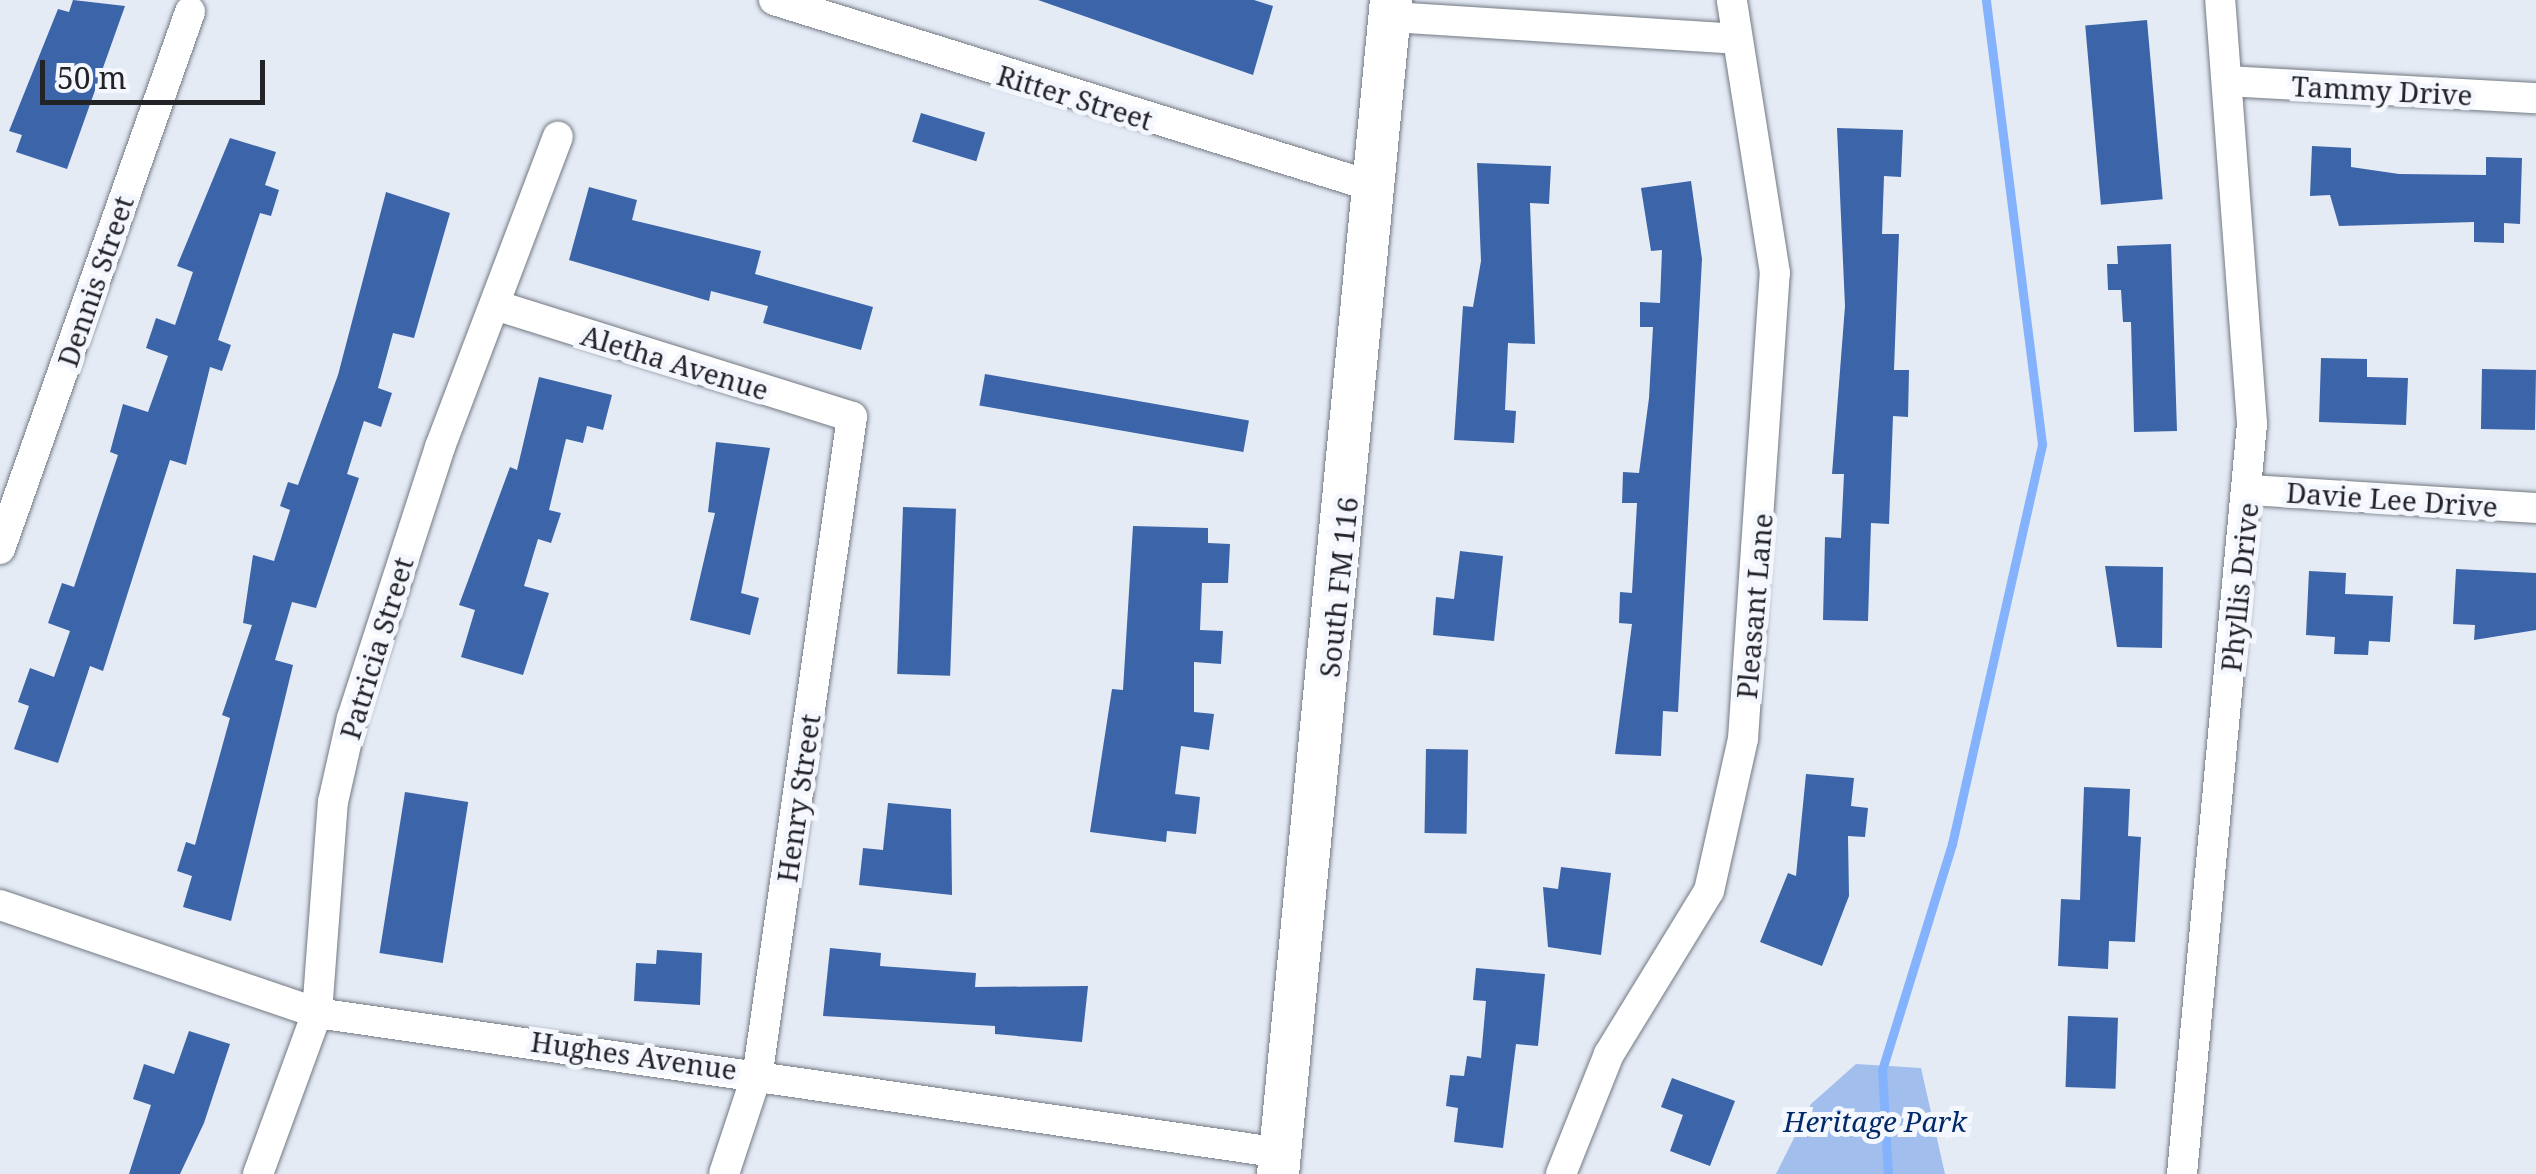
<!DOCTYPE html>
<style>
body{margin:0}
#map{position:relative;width:2536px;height:1174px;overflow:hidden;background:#e4ebf5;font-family:"Noto Serif",serif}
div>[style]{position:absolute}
.green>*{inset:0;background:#a1beed}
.stream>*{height:9px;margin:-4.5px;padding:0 4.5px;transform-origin:4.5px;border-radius:4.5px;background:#84b2fd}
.building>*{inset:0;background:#3b64a9;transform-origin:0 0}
.roads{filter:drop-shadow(0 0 2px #737982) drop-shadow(0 0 2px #737982)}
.street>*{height:30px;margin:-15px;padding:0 15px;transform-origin:15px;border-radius:15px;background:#fff}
.secondary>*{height:42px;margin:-21px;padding:0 21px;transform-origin:21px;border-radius:21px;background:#fff}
span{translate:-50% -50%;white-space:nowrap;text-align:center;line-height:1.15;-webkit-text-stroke:10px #f4f8fe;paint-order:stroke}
.street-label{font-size:28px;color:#212327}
.park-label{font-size:28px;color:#022a6a;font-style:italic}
.scale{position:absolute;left:40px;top:60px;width:225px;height:45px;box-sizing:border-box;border:5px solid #212327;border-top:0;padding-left:12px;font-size:30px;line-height:35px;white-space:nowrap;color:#212327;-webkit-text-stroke:8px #f4f8fe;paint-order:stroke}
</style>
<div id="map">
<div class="green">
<div style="clip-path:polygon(1856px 1064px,1921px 1068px,1945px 1174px,1776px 1174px,1811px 1104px)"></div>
</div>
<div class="stream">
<div style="left:1888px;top:1174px;width:104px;rotate:-93.3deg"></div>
<div style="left:1882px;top:1070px;width:237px;rotate:-72.8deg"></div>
<div style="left:1952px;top:844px;width:410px;rotate:-77.3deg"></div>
<div style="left:2042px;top:444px;width:448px;rotate:-97.2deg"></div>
</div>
<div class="building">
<div style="clip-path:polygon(73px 0,125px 6px,67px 169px,16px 152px,22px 135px,9px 131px,58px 9px,69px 12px)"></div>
<div style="clip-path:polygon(1038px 0,1254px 0,1273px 6px,1253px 75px)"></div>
<div style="left:2147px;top:20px;width:180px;height:62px;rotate:85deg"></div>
<div style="left:921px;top:113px;width:67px;height:30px;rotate:17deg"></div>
<div style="clip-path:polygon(1837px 128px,1903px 130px,1901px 177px,1884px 176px,1882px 234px,1899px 234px,1894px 370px,1909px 370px,1908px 417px,1893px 416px,1889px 524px,1871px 523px,1868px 621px,1823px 620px,1825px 537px,1841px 538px,1844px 474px,1832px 474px,1845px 306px)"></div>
<div style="clip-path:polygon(230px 138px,276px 152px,265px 185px,279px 190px,271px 216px,260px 213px,218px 340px,231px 345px,222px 371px,210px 367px,186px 465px,170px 460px,103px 671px,90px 666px,58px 763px,14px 749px,29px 706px,18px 702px,30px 668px,54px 677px,70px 631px,48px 623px,62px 583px,74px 587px,118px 455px,110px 452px,123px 404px,148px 412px,168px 356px,146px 348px,156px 318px,175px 325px,193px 272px,177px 266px)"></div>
<div style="clip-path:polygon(2312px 146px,2351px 148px,2351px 167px,2399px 174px,2486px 175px,2486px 157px,2522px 158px,2520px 224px,2504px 223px,2504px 243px,2474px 242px,2474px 222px,2339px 226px,2330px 195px,2310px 196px)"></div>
<div style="clip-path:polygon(1477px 163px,1551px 166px,1549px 204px,1530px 203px,1535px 344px,1508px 343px,1505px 410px,1516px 411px,1514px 443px,1454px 440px,1463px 306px,1473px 307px,1481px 261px)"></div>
<div style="clip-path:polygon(1691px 181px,1702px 259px,1678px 712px,1663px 711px,1661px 756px,1615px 754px,1632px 624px,1619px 623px,1620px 592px,1632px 593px,1637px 503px,1622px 503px,1623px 472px,1639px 473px,1649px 398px,1653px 327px,1640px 327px,1640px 302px,1660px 303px,1662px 250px,1651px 251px,1641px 188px)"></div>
<div style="clip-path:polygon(589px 187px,637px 200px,632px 220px,761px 251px,755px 274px,873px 307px,861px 350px,763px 323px,768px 306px,711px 291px,709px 301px,569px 260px)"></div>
<div style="clip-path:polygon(386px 192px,450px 213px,414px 338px,393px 333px,378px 388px,392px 393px,381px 427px,364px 421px,347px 474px,359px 478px,316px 608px,292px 602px,275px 660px,293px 665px,231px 921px,183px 907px,192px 876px,177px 871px,186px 842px,195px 845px,230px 718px,222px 715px,252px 625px,243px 623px,253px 555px,274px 561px,290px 510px,280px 506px,288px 482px,298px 485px,338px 375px)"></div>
<div style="clip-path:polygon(2171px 244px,2177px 431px,2134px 432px,2131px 322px,2123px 322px,2121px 290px,2108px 290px,2107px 264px,2118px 264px,2117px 246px)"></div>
<div style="clip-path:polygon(2321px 358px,2367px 359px,2367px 377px,2408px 378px,2406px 425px,2319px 422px)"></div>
<div style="left:2482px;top:369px;width:54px;height:60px;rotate:1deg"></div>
<div style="left:985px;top:374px;width:268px;height:32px;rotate:10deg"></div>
<div style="clip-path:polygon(539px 377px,612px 395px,603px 430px,587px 426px,583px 443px,566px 439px,549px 510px,561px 513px,551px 543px,538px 539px,524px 586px,549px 593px,523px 675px,461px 657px,475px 610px,459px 605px,510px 467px,517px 470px)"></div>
<div style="clip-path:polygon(716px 442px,770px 448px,741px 593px,759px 598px,750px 635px,690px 620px,715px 513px,708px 512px)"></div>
<div style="left:903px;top:507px;width:53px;height:167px;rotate:2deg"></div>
<div style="clip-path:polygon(1133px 526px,1208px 528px,1208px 543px,1230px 544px,1228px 583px,1202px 583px,1200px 630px,1223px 631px,1221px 664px,1194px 662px,1194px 712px,1214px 714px,1209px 750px,1181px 746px,1175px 794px,1200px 797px,1196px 834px,1167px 831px,1166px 842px,1090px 832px,1112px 689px,1123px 690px)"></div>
<div style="clip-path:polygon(1460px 551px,1503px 556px,1494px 641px,1433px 635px,1436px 597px,1454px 599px)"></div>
<div style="clip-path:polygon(2105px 566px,2163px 567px,2162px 648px,2117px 647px)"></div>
<div style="clip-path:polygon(2456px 569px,2536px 573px,2536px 630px,2474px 640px,2475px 625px,2453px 624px)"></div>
<div style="clip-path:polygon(2309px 571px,2346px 573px,2345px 594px,2393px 596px,2390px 642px,2369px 641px,2368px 655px,2334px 654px,2335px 637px,2306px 635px)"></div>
<div style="left:1426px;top:749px;width:42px;height:84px;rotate:1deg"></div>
<div style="clip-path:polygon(1806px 774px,1854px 778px,1851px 806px,1868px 808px,1865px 837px,1848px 836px,1849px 896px,1822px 966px,1760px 942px,1788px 873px,1796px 876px)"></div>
<div style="clip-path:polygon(2084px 787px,2130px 789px,2128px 836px,2141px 837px,2135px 942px,2109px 941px,2108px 969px,2058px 966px,2061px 899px,2080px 900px)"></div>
<div style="left:405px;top:792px;width:64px;height:163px;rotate:9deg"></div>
<div style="clip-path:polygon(888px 803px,951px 809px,952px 895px,859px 885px,863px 848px,883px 850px)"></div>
<div style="clip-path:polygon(1561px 867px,1611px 873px,1601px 955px,1548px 947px,1543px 887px,1558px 889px)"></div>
<div style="clip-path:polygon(830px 948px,881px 953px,880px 966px,976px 973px,975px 987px,1088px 986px,1082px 1042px,995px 1034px,995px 1026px,823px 1016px)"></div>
<div style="clip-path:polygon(657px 950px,702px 953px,700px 1005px,634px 1001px,636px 963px,656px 964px)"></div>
<div style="clip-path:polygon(1476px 968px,1545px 974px,1538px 1046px,1516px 1044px,1503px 1148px,1454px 1142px,1458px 1108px,1446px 1106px,1450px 1075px,1464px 1076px,1467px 1056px,1481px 1058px,1486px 1001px,1473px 1000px)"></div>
<div style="left:2068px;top:1016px;width:50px;height:71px;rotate:2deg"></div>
<div style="clip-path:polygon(189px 1031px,230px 1044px,204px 1123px,180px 1174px,129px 1174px,151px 1105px,133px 1099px,144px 1064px,174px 1074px)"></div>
<div style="clip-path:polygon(1672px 1078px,1735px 1101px,1710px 1166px,1670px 1151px,1683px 1115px,1661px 1107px)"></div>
</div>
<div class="roads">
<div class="street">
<div style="left:774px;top:0;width:633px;rotate:17.29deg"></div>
<div style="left:1391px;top:17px;width:346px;rotate:3.6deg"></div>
<div style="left:2228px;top:81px;width:308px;rotate:3.2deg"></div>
<div style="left:498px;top:306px;width:371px;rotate:17.4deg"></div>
<div style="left:852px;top:417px;width:661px;rotate:98.18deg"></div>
<div style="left:758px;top:1071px;width:108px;rotate:108.3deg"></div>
<div style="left:2249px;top:490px;width:288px;rotate:3.6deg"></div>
<div style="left:0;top:549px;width:570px;rotate:-70.52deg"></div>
<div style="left:0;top:905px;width:335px;rotate:18.8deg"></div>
<div style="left:317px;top:1013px;width:974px;rotate:8.26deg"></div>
<div style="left:258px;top:1174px;width:171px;rotate:-69.9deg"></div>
<div style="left:317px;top:1013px;width:212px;rotate:-85.7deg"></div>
<div style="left:333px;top:802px;width:86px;rotate:-77.3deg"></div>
<div style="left:352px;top:718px;width:285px;rotate:-72deg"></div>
<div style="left:440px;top:447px;width:332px;rotate:-69.2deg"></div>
<div style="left:1561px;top:1174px;width:129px;rotate:-68.2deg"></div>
<div style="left:1609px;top:1054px;width:191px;rotate:-58.5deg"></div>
<div style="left:1709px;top:891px;width:156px;rotate:-77.4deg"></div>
<div style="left:1743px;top:739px;width:467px;rotate:-86.1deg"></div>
<div style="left:1775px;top:273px;width:276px;rotate:-99deg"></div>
<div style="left:2182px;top:1174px;width:754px;rotate:-84.67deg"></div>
<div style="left:2252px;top:423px;width:424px;rotate:-94.3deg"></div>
</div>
<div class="secondary">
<div style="left:1278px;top:1174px;width:1179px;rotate:-84.5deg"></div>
</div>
</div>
<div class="street-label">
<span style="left:2382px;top:90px;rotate:3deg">Tammy Drive</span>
<span style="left:1075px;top:97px;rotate:17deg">Ritter Street</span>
<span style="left:95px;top:281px;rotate:-71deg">Dennis Street</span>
<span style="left:675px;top:362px;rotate:17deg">Aletha Avenue</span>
<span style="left:2392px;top:499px;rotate:4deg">Davie Lee Drive</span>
<span style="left:1338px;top:587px;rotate:-84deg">South FM 116</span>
<span style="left:2239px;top:587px;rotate:-84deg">Phyllis Drive</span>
<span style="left:1754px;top:606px;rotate:-85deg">Pleasant Lane</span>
<span style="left:376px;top:648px;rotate:-73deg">Patricia Street</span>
<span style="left:798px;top:798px;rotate:-82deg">Henry Street</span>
<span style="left:634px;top:1055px;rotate:8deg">Hughes Avenue</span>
</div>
<div class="park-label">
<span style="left:1875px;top:1121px">Heritage Park</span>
</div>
<div class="scale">50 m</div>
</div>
